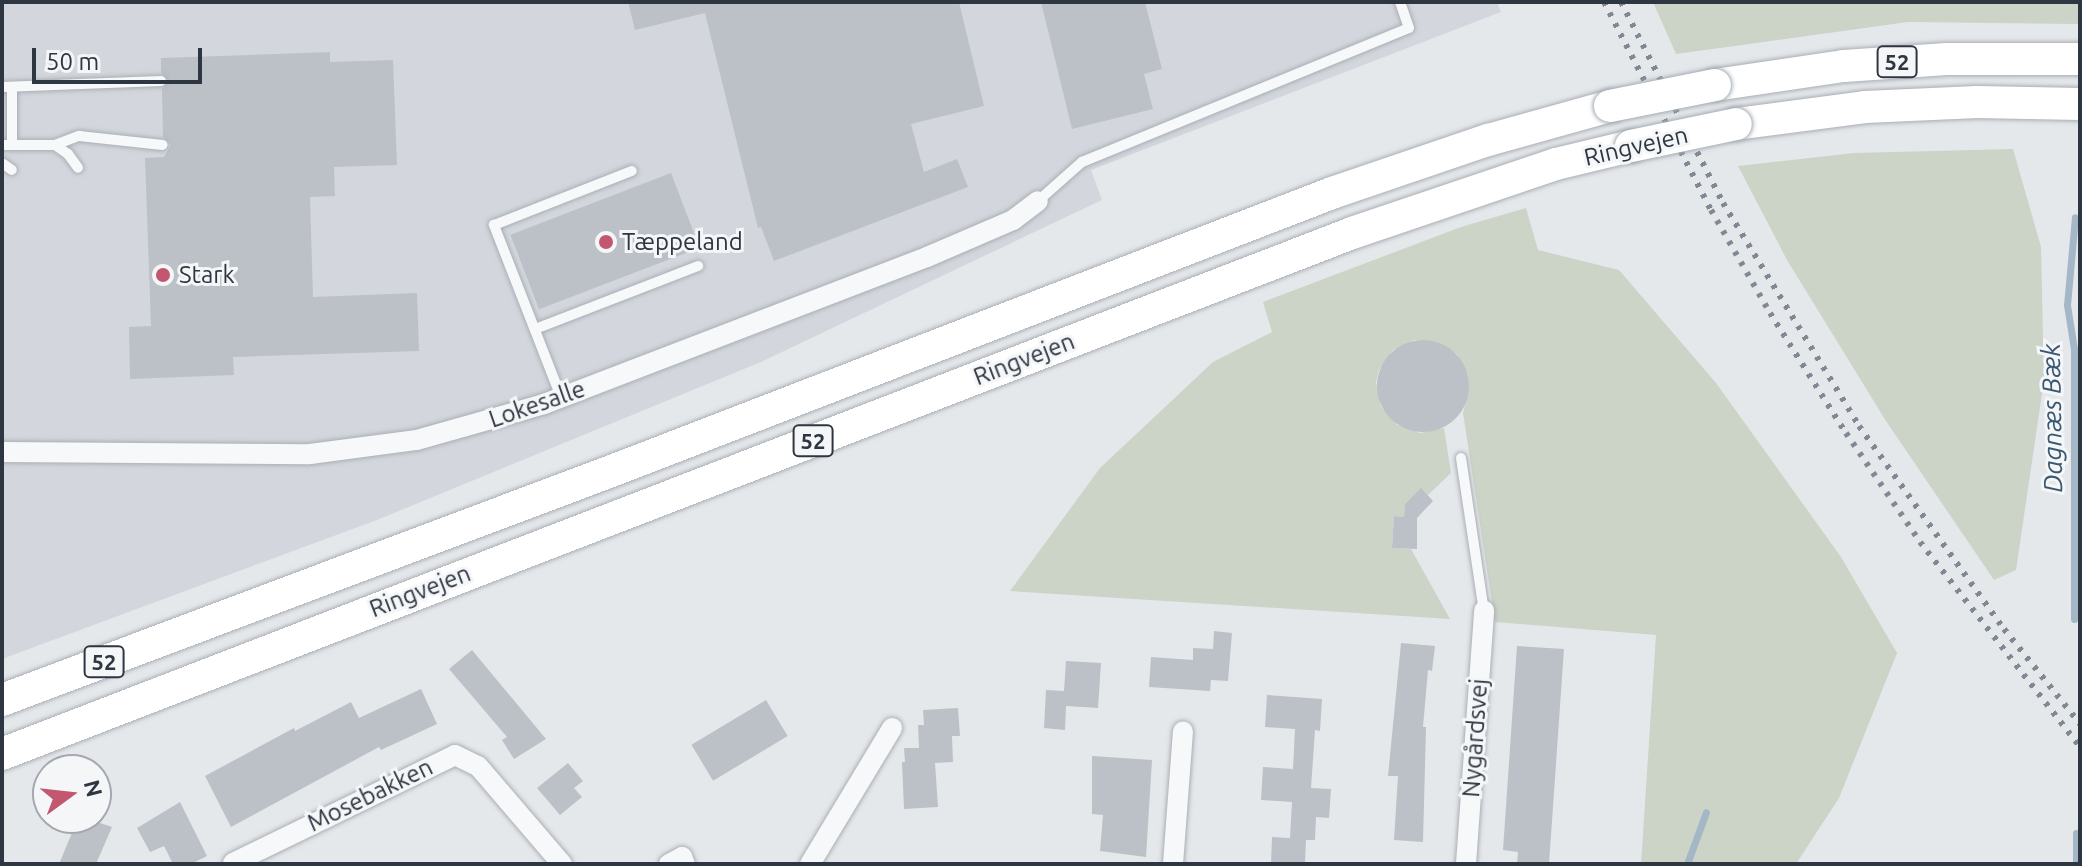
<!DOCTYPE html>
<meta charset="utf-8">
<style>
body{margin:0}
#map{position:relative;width:2082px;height:866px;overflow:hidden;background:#e5e8eb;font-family:Ubuntu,sans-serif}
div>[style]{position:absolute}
.built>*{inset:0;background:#d3d7dd}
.green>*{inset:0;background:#cbd4c7}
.stream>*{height:7px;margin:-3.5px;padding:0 3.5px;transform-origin:3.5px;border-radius:3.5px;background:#a4b7c7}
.building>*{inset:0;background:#bcc1c7;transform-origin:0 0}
.round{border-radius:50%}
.roads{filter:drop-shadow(0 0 2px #aaafb5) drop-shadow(0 0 2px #aaafb5)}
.lane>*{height:10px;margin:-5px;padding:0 5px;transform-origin:5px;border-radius:5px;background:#f7f8f9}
.street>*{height:20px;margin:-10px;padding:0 10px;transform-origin:10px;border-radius:10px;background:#f7f8f9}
.primary>*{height:32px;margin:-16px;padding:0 16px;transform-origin:16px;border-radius:16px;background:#fff}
.rail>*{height:6px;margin-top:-3px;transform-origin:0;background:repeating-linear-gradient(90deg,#7f8893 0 4px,transparent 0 12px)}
.bridges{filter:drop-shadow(0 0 2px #a5adb5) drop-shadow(0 0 2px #a5adb5)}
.primary-bridge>*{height:32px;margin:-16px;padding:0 16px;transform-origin:16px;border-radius:16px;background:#fff}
.dots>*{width:22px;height:22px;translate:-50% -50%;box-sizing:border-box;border:4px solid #f4f6f8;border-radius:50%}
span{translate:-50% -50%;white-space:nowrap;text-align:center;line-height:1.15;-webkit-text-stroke:6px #f4f6f8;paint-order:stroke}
.shield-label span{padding:2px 6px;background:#f4f6f8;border:2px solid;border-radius:6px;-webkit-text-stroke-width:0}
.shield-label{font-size:22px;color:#2e3642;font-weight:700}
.street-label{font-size:24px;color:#2e3642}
.poi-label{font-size:24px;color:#2e3642}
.left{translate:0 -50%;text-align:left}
.water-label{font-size:26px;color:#3b5872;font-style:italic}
.frame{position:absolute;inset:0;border:4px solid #2e3642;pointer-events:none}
.north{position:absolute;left:32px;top:754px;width:80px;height:80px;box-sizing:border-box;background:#f4f6f8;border:2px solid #a5a9af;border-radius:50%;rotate:75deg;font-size:22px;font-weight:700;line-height:32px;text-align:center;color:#2e3642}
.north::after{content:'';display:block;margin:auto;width:28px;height:36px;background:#c2576f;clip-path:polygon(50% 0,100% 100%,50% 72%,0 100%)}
.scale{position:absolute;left:32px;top:48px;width:170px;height:36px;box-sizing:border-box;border:4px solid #2e3642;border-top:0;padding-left:10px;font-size:24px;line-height:28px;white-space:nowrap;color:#2e3642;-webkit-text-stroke:6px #f4f6f8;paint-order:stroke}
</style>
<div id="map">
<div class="built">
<div style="clip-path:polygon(2px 2px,1497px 2px,1501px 12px,1091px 170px,1102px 200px,761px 362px,377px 520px,2px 659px)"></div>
</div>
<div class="green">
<div style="clip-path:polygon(1653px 2px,2080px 2px,2080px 24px,1908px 22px,1676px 54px)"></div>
<div style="clip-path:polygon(2013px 149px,2041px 247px,2044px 380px,2016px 570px,1994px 580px,1886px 421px,1787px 260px,1738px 166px,1854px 153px)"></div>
<div style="clip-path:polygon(1526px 208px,1538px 250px,1619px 270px,1716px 383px,1841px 557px,1897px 653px,1839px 798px,1796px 864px,1641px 864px,1656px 635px,1495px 622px,1463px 413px,1469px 387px,1468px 375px,1457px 354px,1437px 342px,1414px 340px,1393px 350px,1379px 370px,1376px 382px,1381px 407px,1397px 425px,1420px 433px,1444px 428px,1451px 473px,1428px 495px,1421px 489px,1405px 504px,1404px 517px,1394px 516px,1392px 548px,1411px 549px,1450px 619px,1010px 591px,1100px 468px,1213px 362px,1272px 332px,1263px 302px,1461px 227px)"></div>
</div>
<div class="stream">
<div style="left:2074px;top:619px;width:270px;rotate:-90deg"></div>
<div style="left:2074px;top:349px;width:45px;rotate:-99deg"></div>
<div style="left:2067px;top:305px;width:88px;rotate:-84.8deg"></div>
<div style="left:1687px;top:864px;width:55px;rotate:-69.9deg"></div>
<div style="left:2076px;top:864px;width:31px;rotate:-90deg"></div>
</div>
<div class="building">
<div style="clip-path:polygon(628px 2px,959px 2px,984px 106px,911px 124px,924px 172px,957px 159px,968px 187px,774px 261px,761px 227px,758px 228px,705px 13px,635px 30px)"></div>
<div style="clip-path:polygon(1041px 2px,1145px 2px,1162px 69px,1144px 74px,1153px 109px,1072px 129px)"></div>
<div style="clip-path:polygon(330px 52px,330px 62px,393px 60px,397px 165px,334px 167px,335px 196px,310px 197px,313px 297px,417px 293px,419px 351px,233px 357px,234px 375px,130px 379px,129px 327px,151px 326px,145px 158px,164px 157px,171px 145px,163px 137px,162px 89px,169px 81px,161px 73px,161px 58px)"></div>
<div style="left:671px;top:173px;width:80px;height:172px;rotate:69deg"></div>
<div class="round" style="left:1377px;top:340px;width:92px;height:92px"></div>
<div style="clip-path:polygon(1421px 488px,1433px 501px,1417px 518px,1417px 549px,1392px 548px,1394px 516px,1404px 517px,1405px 504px)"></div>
<div style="clip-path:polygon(1214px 631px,1232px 633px,1228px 681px,1211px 680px,1210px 691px,1149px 687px,1151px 657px,1193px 660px,1193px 648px,1213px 649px)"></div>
<div style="clip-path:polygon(1401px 643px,1435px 646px,1432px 671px,1428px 670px,1423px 727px,1426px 727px,1423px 842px,1394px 840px,1398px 776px,1388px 776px)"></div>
<div style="clip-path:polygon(1517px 646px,1564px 649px,1549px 864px,1517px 864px,1518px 852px,1503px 850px)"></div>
<div style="clip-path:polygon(472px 650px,546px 739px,514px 759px,502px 740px,507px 737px,449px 669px)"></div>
<div style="clip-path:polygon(1066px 661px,1101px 663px,1098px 708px,1066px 706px,1065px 730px,1044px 728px,1046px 690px,1064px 691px)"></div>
<div style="clip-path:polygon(421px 689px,437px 724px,381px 750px,379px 747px,231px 827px,205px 776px,294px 728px,295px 731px,351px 702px,359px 718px)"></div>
<div style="clip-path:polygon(1267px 695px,1322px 699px,1320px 731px,1315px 730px,1311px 788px,1331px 789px,1329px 818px,1316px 817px,1315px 840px,1306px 840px,1305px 864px,1271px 864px,1272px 837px,1290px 838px,1292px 802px,1261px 800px,1263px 767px,1293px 769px,1295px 729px,1265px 727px)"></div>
<div style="left:766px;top:700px;width:42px;height:87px;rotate:59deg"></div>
<div style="clip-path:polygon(958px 708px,960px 736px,952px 736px,953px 762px,935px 763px,938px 807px,904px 809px,902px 762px,905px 762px,904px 748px,919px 748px,918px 725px,924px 725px,923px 710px)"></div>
<div style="clip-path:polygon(1092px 756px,1152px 760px,1146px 857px,1100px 851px,1103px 815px,1092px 814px)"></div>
<div style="clip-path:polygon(568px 763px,583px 781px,574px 788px,582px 797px,560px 815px,537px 788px)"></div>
<div style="clip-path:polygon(180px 802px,207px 856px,191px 864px,173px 864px,164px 846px,150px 852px,137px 828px)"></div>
<div style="clip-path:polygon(85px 818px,112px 827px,96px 864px,59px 864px,74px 828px,80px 831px)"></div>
</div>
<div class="roads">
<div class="lane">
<div style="left:2px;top:87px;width:159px;rotate:-2.2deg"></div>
<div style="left:2px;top:145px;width:53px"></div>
<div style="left:55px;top:145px;width:16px;rotate:35deg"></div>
<div style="left:68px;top:154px;width:17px;rotate:54deg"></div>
<div style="left:12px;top:145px;width:58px;rotate:-90deg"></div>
<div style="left:55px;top:145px;width:26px;rotate:-21deg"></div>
<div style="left:79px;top:136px;width:84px;rotate:6.1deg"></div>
<div style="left:2px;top:163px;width:12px;rotate:35deg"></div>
<div style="left:1038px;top:201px;width:59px;rotate:-41.6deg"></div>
<div style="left:1082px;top:162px;width:353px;rotate:-22.3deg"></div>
<div style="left:1409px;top:28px;width:28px;rotate:-109deg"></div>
<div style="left:535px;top:329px;width:175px;rotate:-21.1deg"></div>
<div style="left:561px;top:397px;width:185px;rotate:-111.3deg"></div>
<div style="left:494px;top:225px;width:148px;rotate:-21.4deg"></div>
<div style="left:1461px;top:458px;width:155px;rotate:81.5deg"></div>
</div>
<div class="street">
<div style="left:2px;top:452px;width:308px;rotate:0.4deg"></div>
<div style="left:310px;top:454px;width:108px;rotate:-7.5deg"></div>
<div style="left:417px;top:440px;width:132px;rotate:-15.8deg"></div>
<div style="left:544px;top:404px;width:410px;rotate:-21deg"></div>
<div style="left:927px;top:257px;width:94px;rotate:-23.3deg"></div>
<div style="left:1013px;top:220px;width:31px;rotate:-37deg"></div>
<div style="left:233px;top:863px;width:247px;rotate:-25.9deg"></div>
<div style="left:455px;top:755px;width:25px;rotate:26deg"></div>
<div style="left:478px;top:766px;width:129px;rotate:49.4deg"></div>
<div style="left:669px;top:864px;width:15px;rotate:-28deg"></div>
<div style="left:682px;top:857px;width:8px;rotate:67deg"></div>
<div style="left:810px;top:864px;width:159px;rotate:-58.9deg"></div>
<div style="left:1173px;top:864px;width:133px;rotate:-85.7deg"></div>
<div style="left:1466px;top:864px;width:254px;rotate:-85.9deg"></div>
</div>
<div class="primary">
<div style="left:1715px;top:85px;width:130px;rotate:-8.4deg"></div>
<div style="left:1844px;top:66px;width:103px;rotate:-3.9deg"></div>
<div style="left:1947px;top:59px;width:133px"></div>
<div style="left:1736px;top:124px;width:130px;rotate:-7.5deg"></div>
<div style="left:1865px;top:107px;width:112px;rotate:-2.6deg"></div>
<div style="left:1977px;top:102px;width:103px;rotate:1.1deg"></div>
<div style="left:2px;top:700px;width:648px;rotate:-20.59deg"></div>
<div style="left:609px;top:472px;width:775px;rotate:-21.1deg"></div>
<div style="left:1332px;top:193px;width:165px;rotate:-18.8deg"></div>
<div style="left:1488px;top:140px;width:127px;rotate:-15.6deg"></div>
<div style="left:2px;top:754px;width:1447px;rotate:-21.1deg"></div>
<div style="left:1352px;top:233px;width:215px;rotate:-18.7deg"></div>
<div style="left:1556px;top:164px;width:77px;rotate:-13.5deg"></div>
</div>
</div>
<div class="rail">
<div style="left:1604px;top:2px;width:234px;rotate:62.8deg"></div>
<div style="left:1711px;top:210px;width:119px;rotate:60.2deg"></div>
<div style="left:1770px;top:313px;width:142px;rotate:57.7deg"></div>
<div style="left:1846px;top:433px;width:132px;rotate:55.8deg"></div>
<div style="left:1920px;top:542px;width:260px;rotate:52deg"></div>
<div style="left:1621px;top:2px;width:225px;rotate:63.1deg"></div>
<div style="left:1723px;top:203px;width:261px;rotate:58.6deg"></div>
<div style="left:1859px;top:426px;width:249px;rotate:54.5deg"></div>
<div style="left:2004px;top:629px;width:122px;rotate:51.3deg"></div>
</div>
<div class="bridges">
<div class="primary-bridge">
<div style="left:1610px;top:106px;width:107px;rotate:-11.3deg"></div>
<div style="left:1631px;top:146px;width:107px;rotate:-11.8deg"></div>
</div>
</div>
<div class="dots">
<div style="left:606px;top:242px;background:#c2576f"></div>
<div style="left:163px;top:275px;background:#c2576f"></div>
</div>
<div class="shield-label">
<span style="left:1897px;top:62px">52</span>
<span style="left:813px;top:441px">52</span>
<span style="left:104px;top:662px">52</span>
</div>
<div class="street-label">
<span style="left:1636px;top:146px;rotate:-13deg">Ringvejen</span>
<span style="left:1024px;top:359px;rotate:-21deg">Ringvejen</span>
<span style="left:537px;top:404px;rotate:-19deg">Lokesalle</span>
<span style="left:420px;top:591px;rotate:-21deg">Ringvejen</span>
<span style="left:1475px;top:738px;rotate:-86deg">Nygårdsvej</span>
<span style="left:370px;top:795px;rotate:-26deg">Mosebakken</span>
</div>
<div class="poi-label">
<span class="left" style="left:622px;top:242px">Tæppeland</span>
<span class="left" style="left:179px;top:275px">Stark</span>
</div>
<div class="water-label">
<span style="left:2052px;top:418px;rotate:-91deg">Dagnæs Bæk</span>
</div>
<div class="frame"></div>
<div class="north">N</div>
<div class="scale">50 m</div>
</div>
